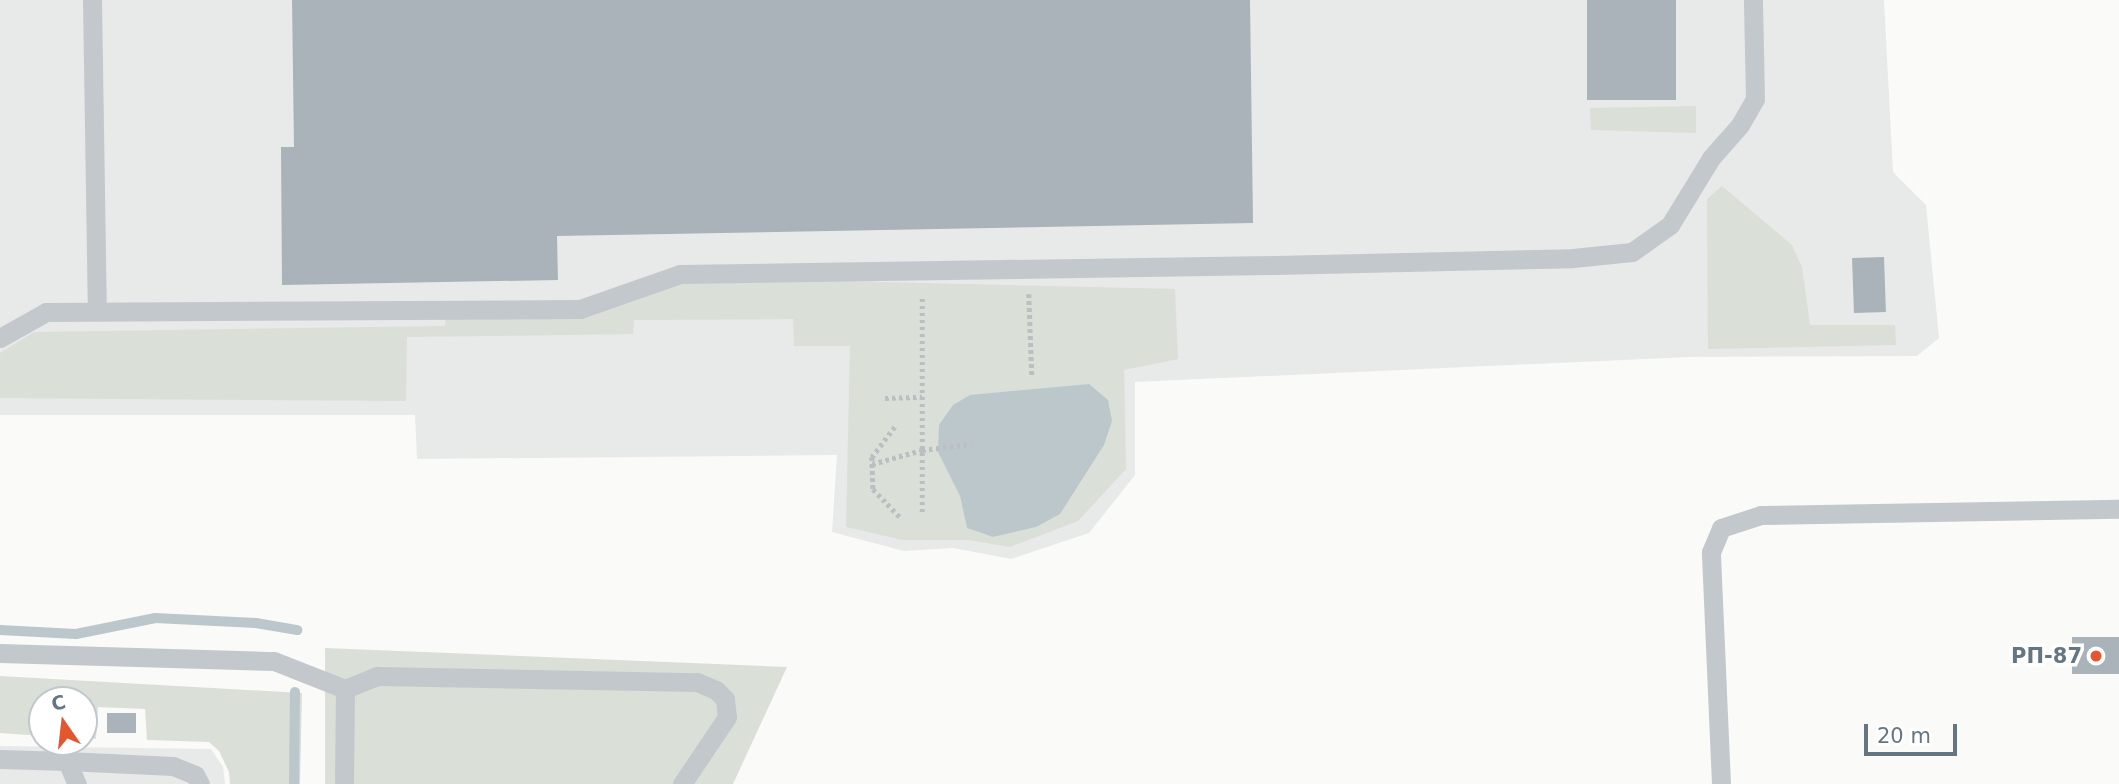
<!DOCTYPE html>
<meta charset="utf-8">
<style>
body{margin:0}
#map{position:relative;width:2119px;height:784px;overflow:hidden;background:#fafaf8;font-family:"DejaVu Sans",sans-serif}
div>[style]{position:absolute}
.built>*{inset:0;background:#e8e9e9}
.green>*{inset:0;background:#dadfd7}
.water>*{inset:0;background:#bbc7cb}
.stream>*{height:10px;margin:-5px;padding:0 5px;transform-origin:5px;border-radius:5px;background:#bbc7cb}
.building>*{inset:0;background:#aab3b9;transform-origin:0 0}
.path>*{height:4.5px;margin-top:-2.25px;transform-origin:0;background:repeating-linear-gradient(90deg,#bbbfc2 0 3.5px,transparent 0 7px)}
.service>*{height:19px;margin:-9.5px;padding:0 9.5px;transform-origin:9.5px;border-radius:9.5px;background:#c3c8cc}
.dots>*{width:19px;height:19px;translate:-50% -50%;box-sizing:border-box;border:4px solid #fff;border-radius:50%}
span{translate:-50% -50%;white-space:nowrap;text-align:center;line-height:1.15;-webkit-text-stroke:7px #fff;paint-order:stroke}
.poi-label{font-size:21px;color:#657683;font-weight:700}
.right{translate:-100% -50%;text-align:right}
.north{position:absolute;left:28px;top:686px;width:70px;height:70px;box-sizing:border-box;background:#fff;border:2px solid #c1c8cd;border-radius:50%;rotate:346deg;font-size:19px;font-weight:700;line-height:28px;text-align:center;color:#657683}
.north::after{content:'';display:block;margin:auto;width:24px;height:32px;background:#e4572e;clip-path:polygon(50% 0,100% 100%,50% 72%,0 100%)}
.scale{position:absolute;left:1864px;top:724px;width:93px;height:32px;box-sizing:border-box;border:4px solid #657683;border-top:0;padding-left:9px;font-size:21px;line-height:24px;white-space:nowrap;color:#657683;-webkit-text-stroke:5px #fff;paint-order:stroke}
</style>
<div id="map">
<div class="built">
<div style="clip-path:polygon(0 0,1884px 0,1893px 172px,1926px 205px,1939px 338px,1917px 356px,1689px 357px,1135px 382px,1135px 475px,1089px 533px,1011px 559px,953px 548px,904px 551px,832px 532px,837px 455px,417px 459px,415px 415px,0 415px)"></div>
<div style="clip-path:polygon(0 746px,211px 749px,223px 767px,225px 784px,0 784px)"></div>
</div>
<div class="green">
<div style="clip-path:polygon(1696px 106px,1696px 133px,1591px 130px,1590px 108px)"></div>
<div style="clip-path:polygon(1722px 186px,1792px 245px,1802px 267px,1810px 325px,1895px 325px,1896px 345px,1708px 349px,1707px 199px)"></div>
<div style="clip-path:polygon(evenodd,838px 281px,1175px 289px,1178px 359px,1124px 370px,1126px 469px,1078px 521px,1010px 547px,969px 540px,903px 540px,846px 527px,850px 346px,794px 346px,793px 319px,634px 320px,633px 334px,407px 337px,406px 401px,0 398px,0 353px,34px 332px,445px 326px,446px 318px,583px 316px,682px 283px,838px 281px,938px 446px,1036px 527px,993px 537px,967px 528px,960px 496px,938px 446px)"></div>
<div style="clip-path:polygon(325px 648px,787px 667px,733px 784px,325px 784px)"></div>
<div style="clip-path:polygon(0 676px,302px 693px,300px 784px,230px 784px,229px 772px,219px 751px,209px 742px,147px 740px,145px 709px,98px 707px,96px 739px,84px 738px,84px 700px,42px 700px,42px 736px,0 733px)"></div>
</div>
<div class="water">
<div style="clip-path:polygon(1089px 384px,1108px 400px,1112px 421px,1104px 445px,1060px 514px,1036px 527px,993px 537px,967px 528px,960px 496px,938px 452px,939px 425px,953px 405px,970px 395px)"></div>
</div>
<div class="stream">
<div style="left:0;top:630px;width:76px;rotate:3deg"></div>
<div style="left:76px;top:634px;width:81px;rotate:-11.4deg"></div>
<div style="left:155px;top:618px;width:101px;rotate:2.8deg"></div>
<div style="left:256px;top:623px;width:42px;rotate:9.7deg"></div>
<div style="left:294px;top:784px;width:92px;rotate:-89.4deg"></div>
</div>
<div class="building">
<div style="clip-path:polygon(292px 0,1250px 0,1253px 223px,557px 236px,558px 280px,282px 285px,281px 147px,294px 147px)"></div>
<div style="left:1587px;top:0;width:89px;height:100px"></div>
<div style="left:1884px;top:257px;width:55px;height:32px;rotate:88deg"></div>
<div style="left:2119px;top:637px;width:37px;height:47px;rotate:90deg"></div>
<div style="left:107px;top:713px;width:29px;height:20px"></div>
</div>
<div class="path">
<div style="left:1029px;top:294px;width:81px;rotate:87.9deg"></div>
<div style="left:885px;top:398px;width:37px;rotate:-2deg"></div>
<div style="left:895px;top:427px;width:38px;rotate:127deg"></div>
<div style="left:872px;top:457px;width:32px;rotate:88deg"></div>
<div style="left:873px;top:489px;width:39px;rotate:46deg"></div>
<div style="left:872px;top:464px;width:52px;rotate:-15.6deg"></div>
<div style="left:922px;top:450px;width:50px;rotate:-6.8deg"></div>
<div style="left:922px;top:512px;width:216px;rotate:-90deg"></div>
</div>
<div class="service">
<div style="left:92px;top:0;width:310px;rotate:89.1deg"></div>
<div style="left:0;top:338px;width:53px;rotate:-29.5deg"></div>
<div style="left:46px;top:312px;width:534px;rotate:-0.32deg"></div>
<div style="left:580px;top:309px;width:106px;rotate:-19.3deg"></div>
<div style="left:680px;top:274px;width:595px;rotate:-0.87deg"></div>
<div style="left:1275px;top:265px;width:298px;rotate:-1.3deg"></div>
<div style="left:1573px;top:258px;width:59px;rotate:-5.8deg"></div>
<div style="left:1632px;top:252px;width:47px;rotate:-35.4deg"></div>
<div style="left:1670px;top:225px;width:79px;rotate:-58.5deg"></div>
<div style="left:1711px;top:158px;width:44px;rotate:-48.7deg"></div>
<div style="left:1740px;top:125px;width:30px;rotate:-60deg"></div>
<div style="left:1755px;top:99px;width:99px;rotate:-91.2deg"></div>
<div style="left:0;top:653px;width:274px;rotate:1.7deg"></div>
<div style="left:274px;top:661px;width:76px;rotate:21.5deg"></div>
<div style="left:345px;top:689px;width:35px;rotate:-22deg"></div>
<div style="left:378px;top:676px;width:319px;rotate:1.1deg"></div>
<div style="left:697px;top:682px;width:21px;rotate:23deg"></div>
<div style="left:716px;top:690px;width:13px;rotate:45deg"></div>
<div style="left:725px;top:699px;width:18px;rotate:84deg"></div>
<div style="left:727px;top:717px;width:81px;rotate:123.9deg"></div>
<div style="left:0;top:759px;width:67px;rotate:1.7deg"></div>
<div style="left:67px;top:761px;width:25px;rotate:67deg"></div>
<div style="left:67px;top:761px;width:106px;rotate:2.7deg"></div>
<div style="left:173px;top:766px;width:24px;rotate:22deg"></div>
<div style="left:195px;top:775px;width:10px;rotate:61deg"></div>
<div style="left:344px;top:784px;width:95px;rotate:-89.4deg"></div>
<div style="left:1721px;top:784px;width:232px;rotate:-92.5deg"></div>
<div style="left:1711px;top:552px;width:26px;rotate:-67deg"></div>
<div style="left:1721px;top:528px;width:42px;rotate:-18deg"></div>
<div style="left:1761px;top:515px;width:358px;rotate:-1deg"></div>
</div>
<div class="dots">
<div style="left:2096px;top:656px;background:#e4572e"></div>
</div>
<div class="poi-label">
<span class="right" style="left:2082px;top:656px">РП-87</span>
</div>
<div class="north">С</div>
<div class="scale">20 m</div>
</div>
